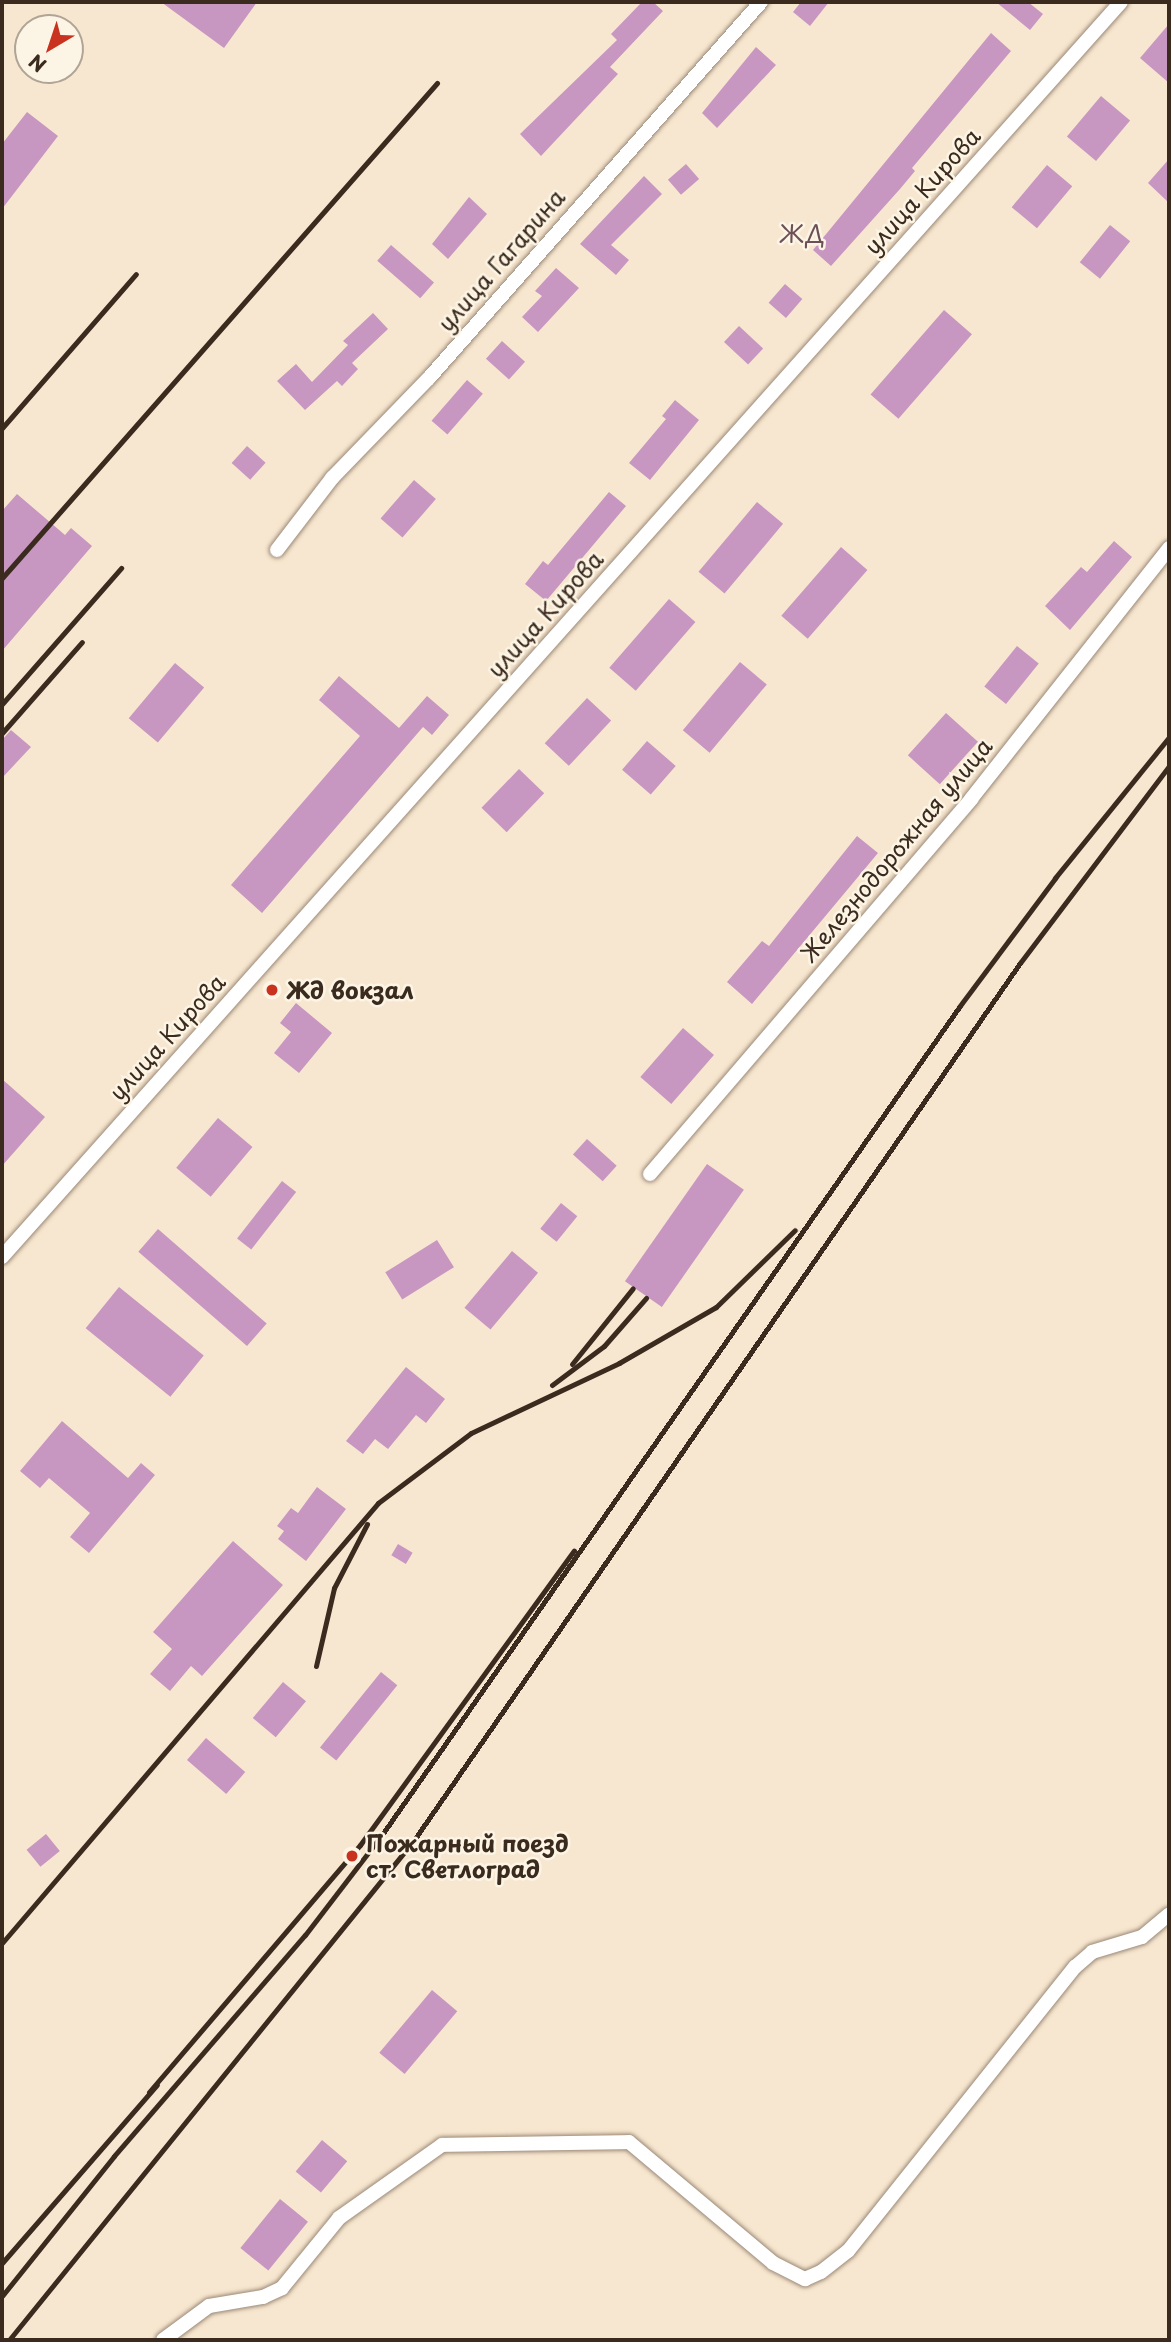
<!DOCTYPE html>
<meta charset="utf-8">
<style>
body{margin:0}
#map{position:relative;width:1171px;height:2342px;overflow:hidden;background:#f8e7d0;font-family:"Playpen Sans",sans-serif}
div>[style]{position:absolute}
.building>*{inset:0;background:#c797c1;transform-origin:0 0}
.roads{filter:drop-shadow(0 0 2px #9a8877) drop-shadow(0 0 2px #9a8877)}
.street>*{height:14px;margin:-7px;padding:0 7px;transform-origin:7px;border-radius:7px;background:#fff}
.rail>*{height:5px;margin:-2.5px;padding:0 2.5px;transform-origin:2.5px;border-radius:2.5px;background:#3b2a1e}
.dots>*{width:19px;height:19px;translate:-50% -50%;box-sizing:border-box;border:4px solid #fcf5e5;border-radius:50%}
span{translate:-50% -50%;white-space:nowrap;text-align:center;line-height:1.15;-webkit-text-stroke:5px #fcf5e5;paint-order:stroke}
.street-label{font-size:23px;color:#3b2a1e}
.poi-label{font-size:23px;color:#3b2a1e;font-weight:700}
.left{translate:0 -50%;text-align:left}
.neighbourhood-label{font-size:24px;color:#6c5057;letter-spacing:2px}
.frame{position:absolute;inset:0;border:4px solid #3b2a1e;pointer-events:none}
.north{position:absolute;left:14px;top:14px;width:70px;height:70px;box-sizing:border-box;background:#fcf5e5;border:2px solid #afa495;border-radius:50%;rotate:219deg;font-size:19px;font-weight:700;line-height:28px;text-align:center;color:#3b2a1e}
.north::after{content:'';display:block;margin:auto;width:24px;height:32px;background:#c8321e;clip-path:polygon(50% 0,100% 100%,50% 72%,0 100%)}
</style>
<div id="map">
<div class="building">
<div style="clip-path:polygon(161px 2px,257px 2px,224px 48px)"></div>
<div style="clip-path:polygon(642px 2px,653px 2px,663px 11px,610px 67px,618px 74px,541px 156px,520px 134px,617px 40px,611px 34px)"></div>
<div style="clip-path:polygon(801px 2px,829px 2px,810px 26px,793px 12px)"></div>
<div style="clip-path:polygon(996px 2px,1028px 2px,1043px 14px,1030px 30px)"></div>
<div style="clip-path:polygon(1169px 24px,1169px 83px,1140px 58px)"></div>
<div style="clip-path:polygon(991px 33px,1011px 51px,912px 168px,915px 171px,900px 189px,831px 266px,813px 250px)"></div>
<div style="clip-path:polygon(756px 47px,776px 65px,717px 128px,702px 113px)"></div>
<div style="left:1101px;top:96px;width:38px;height:53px;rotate:40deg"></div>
<div style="clip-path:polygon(27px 112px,58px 136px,2px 209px,2px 144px)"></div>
<div style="clip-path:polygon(1169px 159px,1169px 203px,1148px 183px)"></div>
<div style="left:686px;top:164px;width:20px;height:24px;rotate:49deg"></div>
<div style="left:1047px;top:165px;width:33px;height:55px;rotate:40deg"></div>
<div style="clip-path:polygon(644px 176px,662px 194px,611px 245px,629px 260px,616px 275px,580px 244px)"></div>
<div style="clip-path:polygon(469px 197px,487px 214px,448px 259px,432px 244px)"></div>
<div style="left:1110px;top:225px;width:26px;height:48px;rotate:39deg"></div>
<div style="left:391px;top:245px;width:57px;height:21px;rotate:41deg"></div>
<div style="clip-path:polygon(556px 268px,579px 288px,538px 332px,522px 317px,542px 296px,535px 291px)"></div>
<div style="left:785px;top:284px;width:23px;height:25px;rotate:41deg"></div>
<div style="left:944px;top:310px;width:37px;height:112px;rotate:41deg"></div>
<div style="clip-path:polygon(373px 313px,388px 329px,352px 363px,358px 369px,342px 386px,337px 381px,305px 410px,277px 381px,296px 364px,312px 382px,348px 345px,343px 341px)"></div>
<div style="left:739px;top:326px;width:33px;height:22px;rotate:43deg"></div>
<div style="left:502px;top:341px;width:31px;height:24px;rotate:42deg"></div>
<div style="left:467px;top:380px;width:21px;height:54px;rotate:41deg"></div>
<div style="clip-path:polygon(675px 400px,699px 420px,650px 480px,629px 463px,666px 419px,662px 416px)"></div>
<div style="left:247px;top:446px;width:25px;height:23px;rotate:42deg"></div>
<div style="left:414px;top:480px;width:29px;height:51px;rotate:41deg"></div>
<div style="clip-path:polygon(609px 492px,626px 506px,546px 601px,525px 584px,543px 561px,548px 565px)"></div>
<div style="clip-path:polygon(17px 494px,65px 535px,71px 528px,92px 546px,2px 651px,2px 511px)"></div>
<div style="left:757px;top:502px;width:34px;height:91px;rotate:40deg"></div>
<div style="clip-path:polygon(1114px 541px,1132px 557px,1070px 630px,1045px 606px,1081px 567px,1087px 572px)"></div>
<div style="left:841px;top:547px;width:35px;height:91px;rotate:41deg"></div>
<div style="left:669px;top:599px;width:35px;height:91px;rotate:41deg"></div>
<div style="left:1017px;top:646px;width:28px;height:52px;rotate:39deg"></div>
<div style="left:740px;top:662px;width:35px;height:89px;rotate:40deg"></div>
<div style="left:175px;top:663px;width:38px;height:72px;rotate:40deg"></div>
<div style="clip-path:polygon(339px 676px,399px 728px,427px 696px,449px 715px,432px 735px,423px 727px,262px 913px,231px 885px,360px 736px,319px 700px)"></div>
<div style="left:587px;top:698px;width:33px;height:62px;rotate:43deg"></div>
<div style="left:946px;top:713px;width:43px;height:57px;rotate:42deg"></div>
<div style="clip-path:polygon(11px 730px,31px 747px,2px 778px,2px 740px)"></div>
<div style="left:647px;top:741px;width:38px;height:38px;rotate:41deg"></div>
<div style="left:519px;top:769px;width:35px;height:54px;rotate:44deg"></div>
<div style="clip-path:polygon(857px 836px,878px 853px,752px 1004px,727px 982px,762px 941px,769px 946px)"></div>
<div style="clip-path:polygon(296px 1003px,332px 1033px,299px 1073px,274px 1053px,291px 1032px,280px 1023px)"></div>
<div style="left:683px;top:1028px;width:41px;height:65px;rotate:41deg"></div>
<div style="clip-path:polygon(2px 1079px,45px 1117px,2px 1166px)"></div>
<div style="left:218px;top:1118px;width:45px;height:65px;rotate:40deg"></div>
<div style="left:587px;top:1139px;width:40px;height:21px;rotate:42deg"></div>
<div style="left:707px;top:1164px;width:45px;height:143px;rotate:35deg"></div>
<div style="left:282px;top:1181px;width:18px;height:73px;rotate:38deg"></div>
<div style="left:561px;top:1203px;width:21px;height:33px;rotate:39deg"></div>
<div style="left:158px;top:1229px;width:144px;height:30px;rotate:41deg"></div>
<div style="left:437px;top:1240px;width:32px;height:61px;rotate:58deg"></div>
<div style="left:512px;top:1251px;width:34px;height:74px;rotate:40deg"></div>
<div style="left:119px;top:1287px;width:109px;height:53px;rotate:39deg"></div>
<div style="clip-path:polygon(406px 1367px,445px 1399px,426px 1423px,416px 1415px,388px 1449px,375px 1439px,363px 1454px,346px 1441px)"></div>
<div style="clip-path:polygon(62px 1421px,128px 1478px,141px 1463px,155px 1475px,89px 1553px,70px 1537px,90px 1513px,49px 1478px,40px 1488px,20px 1471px)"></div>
<div style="clip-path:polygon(317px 1487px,346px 1509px,306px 1561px,278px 1539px,284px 1531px,277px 1526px,291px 1508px,298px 1513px)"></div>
<div style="clip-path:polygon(233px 1541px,283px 1585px,202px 1676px,191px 1666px,170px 1691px,150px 1674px,172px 1649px,153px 1632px)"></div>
<div style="left:398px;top:1544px;width:17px;height:13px;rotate:31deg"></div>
<div style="left:381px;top:1672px;width:21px;height:97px;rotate:39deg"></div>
<div style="left:283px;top:1682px;width:30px;height:47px;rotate:40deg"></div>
<div style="left:206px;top:1738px;width:52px;height:29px;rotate:41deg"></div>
<div style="left:46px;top:1834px;width:22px;height:25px;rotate:51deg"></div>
<div style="left:432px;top:1990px;width:33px;height:82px;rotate:40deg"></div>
<div style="left:322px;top:2140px;width:33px;height:41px;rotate:40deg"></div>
<div style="left:280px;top:2199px;width:36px;height:63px;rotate:39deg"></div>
</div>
<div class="roads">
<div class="street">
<div style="left:277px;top:550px;width:91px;rotate:-52.6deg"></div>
<div style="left:332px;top:478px;width:139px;rotate:-45.9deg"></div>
<div style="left:429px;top:378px;width:502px;rotate:-48.56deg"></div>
<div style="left:650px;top:1174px;width:494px;rotate:-49.4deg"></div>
<div style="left:971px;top:799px;width:320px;rotate:-51.7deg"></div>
<div style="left:2px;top:1257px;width:1681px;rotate:-48.28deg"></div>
<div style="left:163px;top:2340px;width:57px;rotate:-36.5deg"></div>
<div style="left:209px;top:2306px;width:55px;rotate:-9.5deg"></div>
<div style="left:263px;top:2297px;width:21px;rotate:-25deg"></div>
<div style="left:282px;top:2288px;width:90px;rotate:-50.8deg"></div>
<div style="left:339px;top:2218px;width:126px;rotate:-35.3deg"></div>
<div style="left:442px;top:2145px;width:187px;rotate:-0.9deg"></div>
<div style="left:629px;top:2142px;width:188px;rotate:40deg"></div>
<div style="left:773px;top:2263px;width:36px;rotate:27deg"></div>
<div style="left:805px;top:2279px;width:17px;rotate:-24deg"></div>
<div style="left:821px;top:2272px;width:34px;rotate:-38deg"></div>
<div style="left:848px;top:2251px;width:364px;rotate:-51.4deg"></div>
<div style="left:1075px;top:1967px;width:23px;rotate:-41deg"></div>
<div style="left:1092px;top:1952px;width:52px;rotate:-16.7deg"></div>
<div style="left:1142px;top:1937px;width:35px;rotate:-40deg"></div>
</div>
</div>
<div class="rail">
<div style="left:2px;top:428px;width:204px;rotate:-49deg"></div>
<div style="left:2px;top:578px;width:659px;rotate:-48.69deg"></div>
<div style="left:2px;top:704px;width:181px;rotate:-48.8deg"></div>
<div style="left:2px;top:733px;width:121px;rotate:-48.7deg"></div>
<div style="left:572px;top:1364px;width:97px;rotate:-51.2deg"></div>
<div style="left:552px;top:1385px;width:65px;rotate:-36.9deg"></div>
<div style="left:604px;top:1346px;width:64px;rotate:-48.8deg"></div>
<div style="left:316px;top:1666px;width:80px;rotate:-77deg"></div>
<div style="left:334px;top:1588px;width:72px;rotate:-62.7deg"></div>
<div style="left:2px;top:1943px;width:579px;rotate:-49.48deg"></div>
<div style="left:378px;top:1503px;width:116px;rotate:-37deg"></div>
<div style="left:471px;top:1433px;width:164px;rotate:-25.3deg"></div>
<div style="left:619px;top:1363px;width:112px;rotate:-30deg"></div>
<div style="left:716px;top:1307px;width:110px;rotate:-44.3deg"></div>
<div style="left:149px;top:2092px;width:325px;rotate:-49.5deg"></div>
<div style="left:360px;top:1845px;width:364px;rotate:-54deg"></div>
<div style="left:2px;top:2263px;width:236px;rotate:-49deg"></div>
<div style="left:2px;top:2296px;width:179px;rotate:-51.3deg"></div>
<div style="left:114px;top:2156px;width:292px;rotate:-49.2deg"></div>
<div style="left:305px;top:1935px;width:125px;rotate:-52.5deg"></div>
<div style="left:381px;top:1836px;width:1011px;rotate:-55.11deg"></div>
<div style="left:959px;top:1007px;width:161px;rotate:-53.3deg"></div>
<div style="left:1055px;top:878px;width:181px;rotate:-51deg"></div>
<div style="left:9px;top:2340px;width:643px;rotate:-50.99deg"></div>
<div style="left:414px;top:1840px;width:1066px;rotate:-55.36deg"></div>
<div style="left:1020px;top:963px;width:247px;rotate:-52.9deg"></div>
</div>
<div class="dots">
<div style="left:272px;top:990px;background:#c8321e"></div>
<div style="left:352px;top:1856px;background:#c8321e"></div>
</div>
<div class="street-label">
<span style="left:922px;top:191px;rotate:-48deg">улица Кирова</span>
<span style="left:501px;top:260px;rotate:-49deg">улица Гагарина</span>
<span style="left:545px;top:614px;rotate:-48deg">улица Кирова</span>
<span style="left:896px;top:850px;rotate:-50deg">Железнодорожная улица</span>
<span style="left:167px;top:1037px;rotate:-48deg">улица Кирова</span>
</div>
<div class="poi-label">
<span class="left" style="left:286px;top:990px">Жд вокзал</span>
<span class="left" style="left:366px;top:1856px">Пожарный поезд<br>ст. Светлоград</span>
</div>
<div class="neighbourhood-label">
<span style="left:803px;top:234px">ЖД</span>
</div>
<div class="frame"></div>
<div class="north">N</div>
</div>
